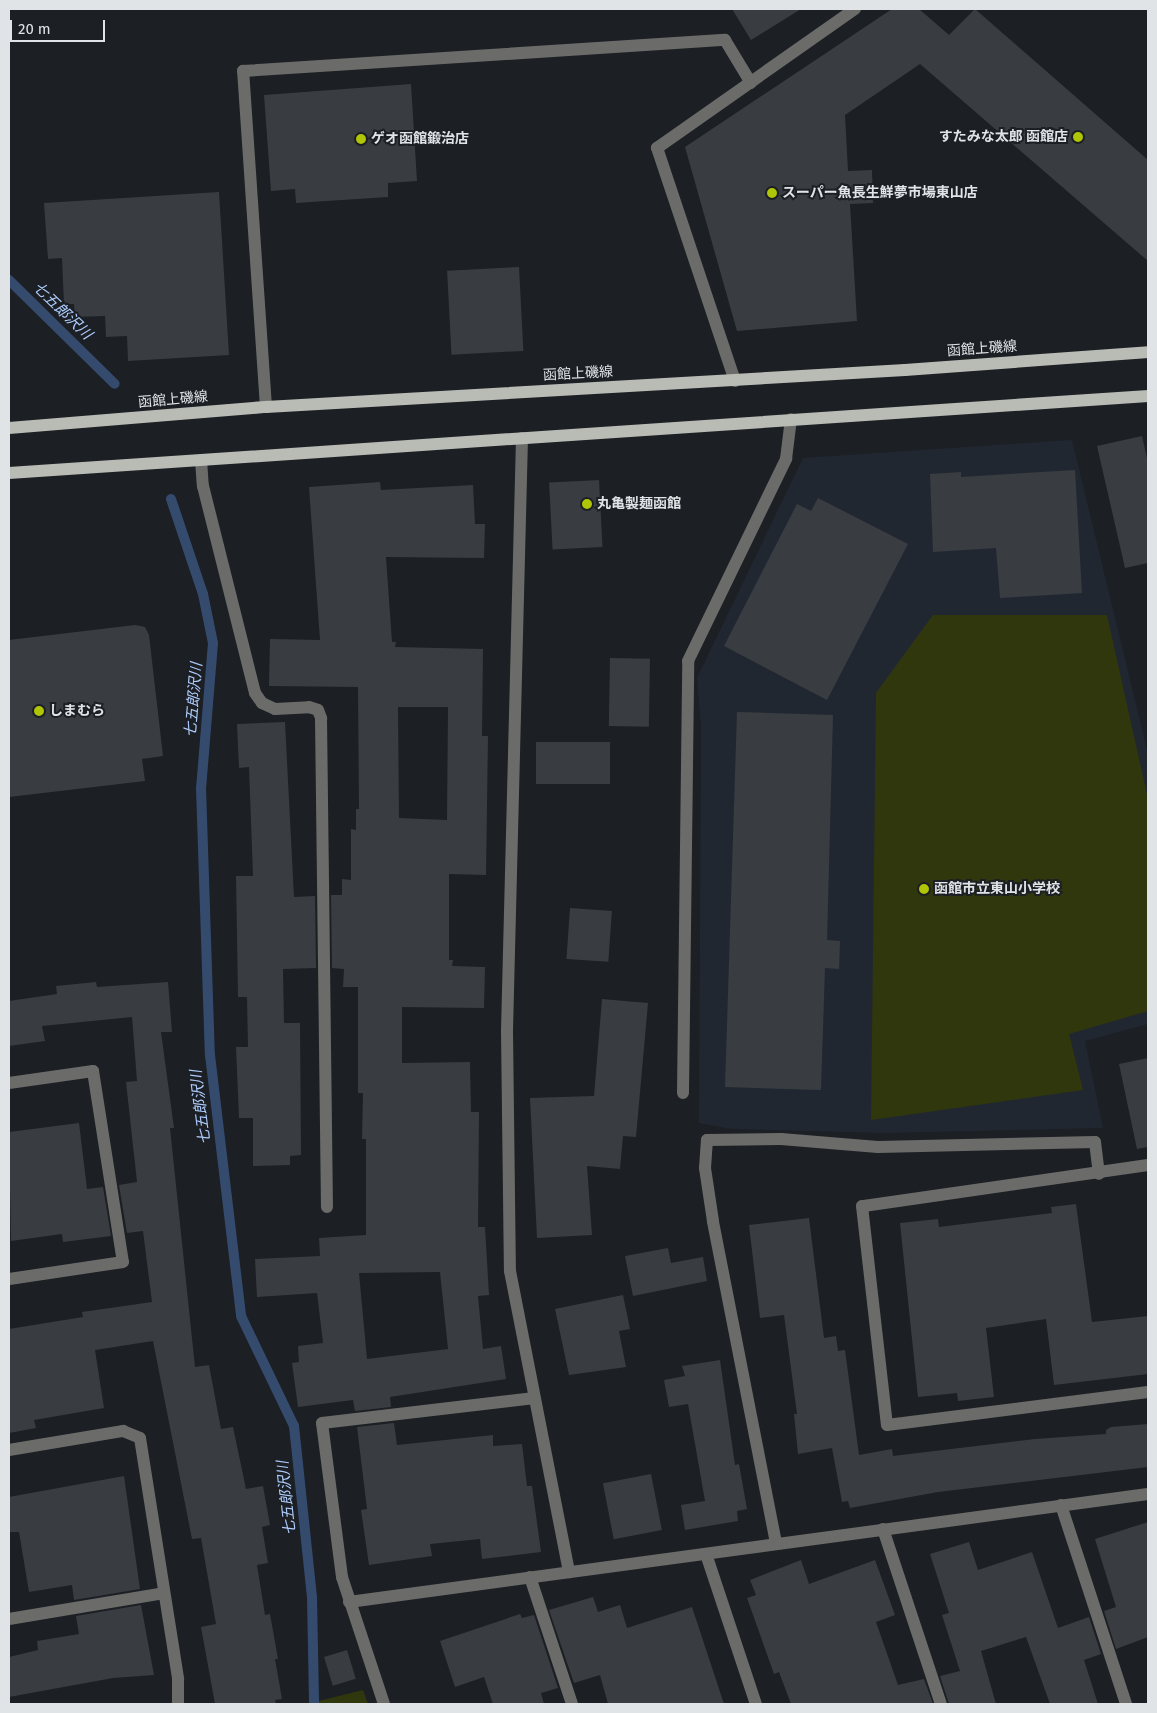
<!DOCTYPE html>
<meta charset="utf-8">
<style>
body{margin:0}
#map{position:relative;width:1157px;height:1713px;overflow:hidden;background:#1c1f24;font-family:"Fira Sans","Noto Sans JP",sans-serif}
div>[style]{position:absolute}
.built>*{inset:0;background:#212731}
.green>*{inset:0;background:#30370d}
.stream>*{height:10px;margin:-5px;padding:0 5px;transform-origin:5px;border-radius:5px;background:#354b6e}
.building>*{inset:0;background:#393d42;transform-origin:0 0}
.minor>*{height:12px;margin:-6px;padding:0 6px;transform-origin:6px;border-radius:6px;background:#6b6c69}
.major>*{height:12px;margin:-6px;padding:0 6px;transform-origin:6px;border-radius:6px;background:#b9bbb5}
.dots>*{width:14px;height:14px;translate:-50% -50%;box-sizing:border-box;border:2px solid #1c1f24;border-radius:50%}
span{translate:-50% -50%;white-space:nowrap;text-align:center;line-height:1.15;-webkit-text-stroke:4px #1c1f24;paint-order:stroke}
.poi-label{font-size:14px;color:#e1e4e7;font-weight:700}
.right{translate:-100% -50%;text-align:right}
.left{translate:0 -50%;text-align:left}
.street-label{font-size:14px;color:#e1e4e7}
.water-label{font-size:15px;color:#adccfd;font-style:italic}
.frame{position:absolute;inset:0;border:10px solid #e1e4e7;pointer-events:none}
.scale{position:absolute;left:10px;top:20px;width:95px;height:22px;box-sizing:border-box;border:2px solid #e1e4e7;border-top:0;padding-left:6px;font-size:15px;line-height:18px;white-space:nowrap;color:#e1e4e7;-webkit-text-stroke:4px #1c1f24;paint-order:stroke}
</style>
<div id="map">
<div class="built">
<div style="clip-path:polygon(1072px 440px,1148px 754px,1148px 1024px,1085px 1041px,1103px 1128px,885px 1133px,732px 1129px,699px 1123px,701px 727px,697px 678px,803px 458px)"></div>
</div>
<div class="green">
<div style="clip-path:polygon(933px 615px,1107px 615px,1148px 799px,1148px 1011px,1069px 1034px,1083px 1090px,871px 1120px,876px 693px)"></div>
<div style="clip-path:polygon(363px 1690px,368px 1704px,319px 1704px,319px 1701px)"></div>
</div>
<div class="stream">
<div style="left:9px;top:280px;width:148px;rotate:44.5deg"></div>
<div style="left:171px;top:499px;width:100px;rotate:71.4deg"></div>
<div style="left:203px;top:594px;width:50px;rotate:78.5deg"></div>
<div style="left:213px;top:643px;width:145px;rotate:94.7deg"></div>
<div style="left:201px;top:788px;width:267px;rotate:88.1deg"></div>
<div style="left:210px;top:1055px;width:263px;rotate:83.2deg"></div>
<div style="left:241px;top:1316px;width:122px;rotate:64.3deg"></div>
<div style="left:294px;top:1426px;width:172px;rotate:84deg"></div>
<div style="left:312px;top:1597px;width:107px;rotate:88.9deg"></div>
</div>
<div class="building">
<div style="clip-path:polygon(732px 9px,801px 9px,751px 40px)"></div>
<div style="clip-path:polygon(892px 9px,919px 9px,949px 35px,975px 9px,1148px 160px,1148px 261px,920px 64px,845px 115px,848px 171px,872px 170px,873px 203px,850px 204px,857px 321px,737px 331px,685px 147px)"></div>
<div style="clip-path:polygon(411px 84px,417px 181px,388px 183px,388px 197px,296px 203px,295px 189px,271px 191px,264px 95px)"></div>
<div style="clip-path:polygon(219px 192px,229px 355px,128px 361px,127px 336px,106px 337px,105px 316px,75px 317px,74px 304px,64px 304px,62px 258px,48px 259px,44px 203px)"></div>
<div style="left:519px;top:267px;width:84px;height:72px;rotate:87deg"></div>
<div style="clip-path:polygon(1142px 436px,1148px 463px,1148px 563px,1125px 568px,1097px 446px)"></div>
<div style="clip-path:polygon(1075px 470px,1082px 593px,1000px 598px,996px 548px,933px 552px,930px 474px,961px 472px,961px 477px)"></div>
<div style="left:599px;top:480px;width:67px;height:50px;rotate:87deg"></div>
<div style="clip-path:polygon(evenodd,380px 482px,381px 490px,473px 485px,475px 524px,485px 524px,484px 558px,386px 557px,392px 642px,396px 642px,395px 647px,483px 649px,482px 736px,488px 736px,486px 875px,449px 874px,449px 960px,453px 960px,452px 966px,485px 967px,484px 1008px,402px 1007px,402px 1063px,470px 1062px,471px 1112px,479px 1112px,478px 1227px,485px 1227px,489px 1295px,478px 1296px,483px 1349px,501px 1346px,506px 1379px,390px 1397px,391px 1407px,355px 1411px,353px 1400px,298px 1407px,292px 1363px,299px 1362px,298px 1346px,323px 1343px,317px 1293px,257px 1297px,255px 1259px,320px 1256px,319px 1238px,366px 1235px,366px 1139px,362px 1139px,363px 1093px,358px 1093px,358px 987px,343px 987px,344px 969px,332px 968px,331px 895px,342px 895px,342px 879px,351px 880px,351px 829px,356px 830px,356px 809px,359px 809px,358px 687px,269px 686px,270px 639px,320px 640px,309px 487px,380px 482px,398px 707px,448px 707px,447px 820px,399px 818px,398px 707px,380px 482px,440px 1272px,448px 1349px,367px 1359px,359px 1273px,440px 1272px)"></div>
<div style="clip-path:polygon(818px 498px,908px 544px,827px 700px,724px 646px,797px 504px,811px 511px)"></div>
<div style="clip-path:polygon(135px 625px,145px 627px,149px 635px,163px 756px,142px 759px,145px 781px,9px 797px,9px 640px)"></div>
<div style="left:610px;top:658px;width:40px;height:68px;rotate:1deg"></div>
<div style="clip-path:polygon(737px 712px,833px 715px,827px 940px,840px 941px,839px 969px,825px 968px,821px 1090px,725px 1087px)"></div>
<div style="clip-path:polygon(285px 722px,294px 897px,315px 896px,316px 968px,283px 969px,284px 1023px,300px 1023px,301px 1155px,290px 1156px,290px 1165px,253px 1166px,253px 1118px,239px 1118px,236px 1047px,248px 1047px,247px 997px,238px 997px,236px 876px,253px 876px,249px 767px,239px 768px,237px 724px)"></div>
<div style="left:536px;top:742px;width:74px;height:42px"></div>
<div style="left:570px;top:908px;width:42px;height:51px;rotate:4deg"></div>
<div style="clip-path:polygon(96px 982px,97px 987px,168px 982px,172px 1032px,161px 1032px,174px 1128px,170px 1128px,195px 1367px,209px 1365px,221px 1429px,233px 1427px,246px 1489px,263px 1486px,270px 1525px,262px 1527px,268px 1563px,257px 1565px,265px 1615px,270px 1614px,278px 1659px,275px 1659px,282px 1699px,275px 1700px,276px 1704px,215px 1704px,201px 1627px,216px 1624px,201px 1538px,192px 1539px,153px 1341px,95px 1350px,104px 1408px,34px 1420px,36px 1428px,9px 1433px,9px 1329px,83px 1317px,82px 1312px,152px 1302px,143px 1231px,127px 1233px,119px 1185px,137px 1182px,126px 1082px,137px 1081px,132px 1017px,42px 1026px,45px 1041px,9px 1046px,9px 1001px,57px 994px,56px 986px)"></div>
<div style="clip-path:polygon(602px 999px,648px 1003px,636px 1137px,623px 1136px,620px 1169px,587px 1166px,592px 1235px,537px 1238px,530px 1098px,594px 1096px)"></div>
<div style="clip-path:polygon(1148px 1058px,1148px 1147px,1137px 1149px,1119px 1064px)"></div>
<div style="clip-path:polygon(79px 1123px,87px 1189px,103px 1187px,111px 1236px,63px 1242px,62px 1234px,11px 1241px,9px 1132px)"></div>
<div style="clip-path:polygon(1076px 1204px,1092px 1322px,1148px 1316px,1148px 1374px,1054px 1385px,1046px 1319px,986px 1328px,994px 1397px,958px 1401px,957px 1393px,918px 1397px,900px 1223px,938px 1219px,939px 1227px,1052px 1213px,1051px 1207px)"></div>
<div style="clip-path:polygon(809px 1218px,824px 1338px,836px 1336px,838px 1351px,845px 1350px,859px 1455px,892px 1449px,893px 1456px,1035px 1439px,1106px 1434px,1106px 1430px,1111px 1427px,1148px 1424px,1148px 1467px,938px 1492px,850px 1508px,848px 1501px,842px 1502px,832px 1448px,798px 1454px,794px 1414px,797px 1414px,784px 1315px,760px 1318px,749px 1225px)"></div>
<div style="clip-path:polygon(668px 1248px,671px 1263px,703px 1257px,707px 1281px,633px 1296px,625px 1256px)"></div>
<div style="clip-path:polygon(623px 1295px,630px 1329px,619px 1331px,626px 1367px,569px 1375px,555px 1309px)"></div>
<div style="clip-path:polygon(720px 1360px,735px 1465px,739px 1464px,747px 1509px,737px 1511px,738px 1521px,685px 1530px,681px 1505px,705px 1501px,688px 1404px,669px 1407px,664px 1380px,685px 1376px,682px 1366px)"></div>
<div style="clip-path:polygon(394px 1423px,397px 1445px,493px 1435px,493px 1446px,522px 1444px,527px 1486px,532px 1486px,541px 1552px,482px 1559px,480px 1539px,430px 1544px,432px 1556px,369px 1565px,361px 1510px,367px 1509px,357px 1427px)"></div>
<div style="left:651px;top:1474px;width:57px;height:49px;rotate:79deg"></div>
<div style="clip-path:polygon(124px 1476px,140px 1589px,74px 1600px,72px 1585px,29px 1592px,19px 1532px,9px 1532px,9px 1497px)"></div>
<div style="clip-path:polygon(1148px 1522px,1148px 1637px,1116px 1649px,1104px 1611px,1116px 1607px,1095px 1539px)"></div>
<div style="clip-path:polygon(969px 1542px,978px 1570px,1032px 1552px,1058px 1628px,1089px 1617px,1101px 1654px,1084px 1660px,1098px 1704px,1050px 1704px,1026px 1637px,981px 1651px,996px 1704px,949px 1704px,940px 1676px,960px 1671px,942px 1615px,949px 1613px,930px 1554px)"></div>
<div style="clip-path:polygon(801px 1560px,809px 1584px,875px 1560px,895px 1615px,876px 1622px,898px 1685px,924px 1679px,933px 1704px,791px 1704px,779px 1672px,774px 1674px,747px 1598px,756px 1595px,750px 1580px)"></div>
<div style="clip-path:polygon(593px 1597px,598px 1612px,620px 1605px,627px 1628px,692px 1607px,724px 1704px,608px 1704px,600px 1675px,574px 1683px,549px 1610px)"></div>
<div style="clip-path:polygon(141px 1605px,154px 1675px,113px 1678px,9px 1697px,9px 1657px,38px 1650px,37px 1641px,79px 1634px,76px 1616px)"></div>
<div style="clip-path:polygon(520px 1614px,522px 1618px,534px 1615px,558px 1688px,541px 1693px,544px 1704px,493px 1704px,484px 1677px,455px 1687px,440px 1641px)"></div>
<div style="left:347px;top:1650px;width:30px;height:24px;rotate:73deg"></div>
</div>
<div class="minor">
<div style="left:735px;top:381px;width:246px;rotate:-108.5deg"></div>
<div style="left:657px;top:148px;width:242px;rotate:-35.1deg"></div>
<div style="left:266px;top:407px;width:337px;rotate:-93.9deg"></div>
<div style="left:243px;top:71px;width:483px;rotate:-3.7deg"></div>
<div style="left:725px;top:40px;width:50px;rotate:58.8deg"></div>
<div style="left:522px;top:438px;width:593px;rotate:91.45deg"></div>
<div style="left:507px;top:1031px;width:240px;rotate:89.3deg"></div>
<div style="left:510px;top:1271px;width:307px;rotate:78.9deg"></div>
<div style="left:201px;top:460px;width:26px;rotate:86deg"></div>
<div style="left:203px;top:486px;width:213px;rotate:75.9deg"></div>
<div style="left:255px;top:693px;width:12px;rotate:55deg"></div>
<div style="left:262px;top:703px;width:14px;rotate:25deg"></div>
<div style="left:275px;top:709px;width:34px;rotate:-3deg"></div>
<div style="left:309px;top:707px;width:9px;rotate:18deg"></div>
<div style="left:318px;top:710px;width:9px;rotate:69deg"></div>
<div style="left:321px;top:718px;width:489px;rotate:89.3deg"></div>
<div style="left:9px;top:1083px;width:85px;rotate:-8.1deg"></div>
<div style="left:93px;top:1071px;width:193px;rotate:81.1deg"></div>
<div style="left:123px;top:1262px;width:115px;rotate:171.5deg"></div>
<div style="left:683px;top:1093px;width:432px;rotate:-89.3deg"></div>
<div style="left:688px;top:661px;width:225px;rotate:-64.1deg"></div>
<div style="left:786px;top:459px;width:40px;rotate:-82.9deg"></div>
<div style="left:1148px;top:1165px;width:289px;rotate:171.8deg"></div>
<div style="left:862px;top:1206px;width:220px;rotate:83.5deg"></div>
<div style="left:887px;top:1425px;width:263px;rotate:-7.2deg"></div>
<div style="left:9px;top:1450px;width:116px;rotate:-9.5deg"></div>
<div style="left:123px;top:1431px;width:18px;rotate:22deg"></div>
<div style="left:140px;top:1438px;width:244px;rotate:81deg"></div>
<div style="left:178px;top:1679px;width:25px;rotate:90deg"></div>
<div style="left:1061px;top:1505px;width:209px;rotate:71.9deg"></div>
<div style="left:883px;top:1529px;width:184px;rotate:71.7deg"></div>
<div style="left:776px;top:1543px;width:328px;rotate:-101.1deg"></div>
<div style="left:713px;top:1221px;width:54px;rotate:-98.6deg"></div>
<div style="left:705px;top:1168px;width:28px;rotate:-86deg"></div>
<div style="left:707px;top:1140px;width:74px;rotate:-0.8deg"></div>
<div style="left:781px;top:1139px;width:97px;rotate:4.7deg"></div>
<div style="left:878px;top:1147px;width:217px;rotate:-1.3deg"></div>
<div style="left:1095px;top:1142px;width:32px;rotate:83deg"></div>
<div style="left:706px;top:1554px;width:158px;rotate:71.6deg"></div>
<div style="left:530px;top:1577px;width:134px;rotate:71.7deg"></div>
<div style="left:349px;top:1602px;width:806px;rotate:-7.7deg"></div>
<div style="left:9px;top:1619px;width:157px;rotate:-9.5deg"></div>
<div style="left:384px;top:1704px;width:134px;rotate:-108.3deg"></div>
<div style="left:342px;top:1577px;width:155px;rotate:-97.4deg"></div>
<div style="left:322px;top:1423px;width:214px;rotate:-6.7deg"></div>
</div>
<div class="major">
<div style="left:9px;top:428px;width:258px;rotate:-4.7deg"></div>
<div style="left:266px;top:407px;width:640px;rotate:-3.31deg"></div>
<div style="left:905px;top:370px;width:244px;rotate:-4.2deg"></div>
<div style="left:9px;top:473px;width:1142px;rotate:-3.87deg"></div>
</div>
<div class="dots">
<div style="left:1078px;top:137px;background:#afc505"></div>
<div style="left:361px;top:139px;background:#afc505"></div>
<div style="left:772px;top:193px;background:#afc505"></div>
<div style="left:587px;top:504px;background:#afc505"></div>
<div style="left:39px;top:711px;background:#afc505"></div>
<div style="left:924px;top:889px;background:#afc505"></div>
</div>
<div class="poi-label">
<span class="right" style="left:1068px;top:137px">すたみな太郎 函館店</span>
<span class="left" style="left:371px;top:139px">ゲオ函館鍛治店</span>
<span class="left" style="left:782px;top:193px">スーパー魚長生鮮夢市場東山店</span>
<span class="left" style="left:597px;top:504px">丸亀製麺函館</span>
<span class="left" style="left:49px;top:711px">しまむら</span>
<span class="left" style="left:934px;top:889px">函館市立東山小学校</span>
</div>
<div class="street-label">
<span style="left:982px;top:349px;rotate:-4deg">函館上磯線</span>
<span style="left:578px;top:374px;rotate:-3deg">函館上磯線</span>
<span style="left:173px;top:400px;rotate:-5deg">函館上磯線</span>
</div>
<div class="water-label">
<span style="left:62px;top:311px;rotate:44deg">七五郎沢川</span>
<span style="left:194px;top:700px;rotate:-85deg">七五郎沢川</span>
<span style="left:201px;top:1107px;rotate:-97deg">七五郎沢川</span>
<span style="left:287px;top:1498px;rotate:-96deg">七五郎沢川</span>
</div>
<div class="frame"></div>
<div class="scale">20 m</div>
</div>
